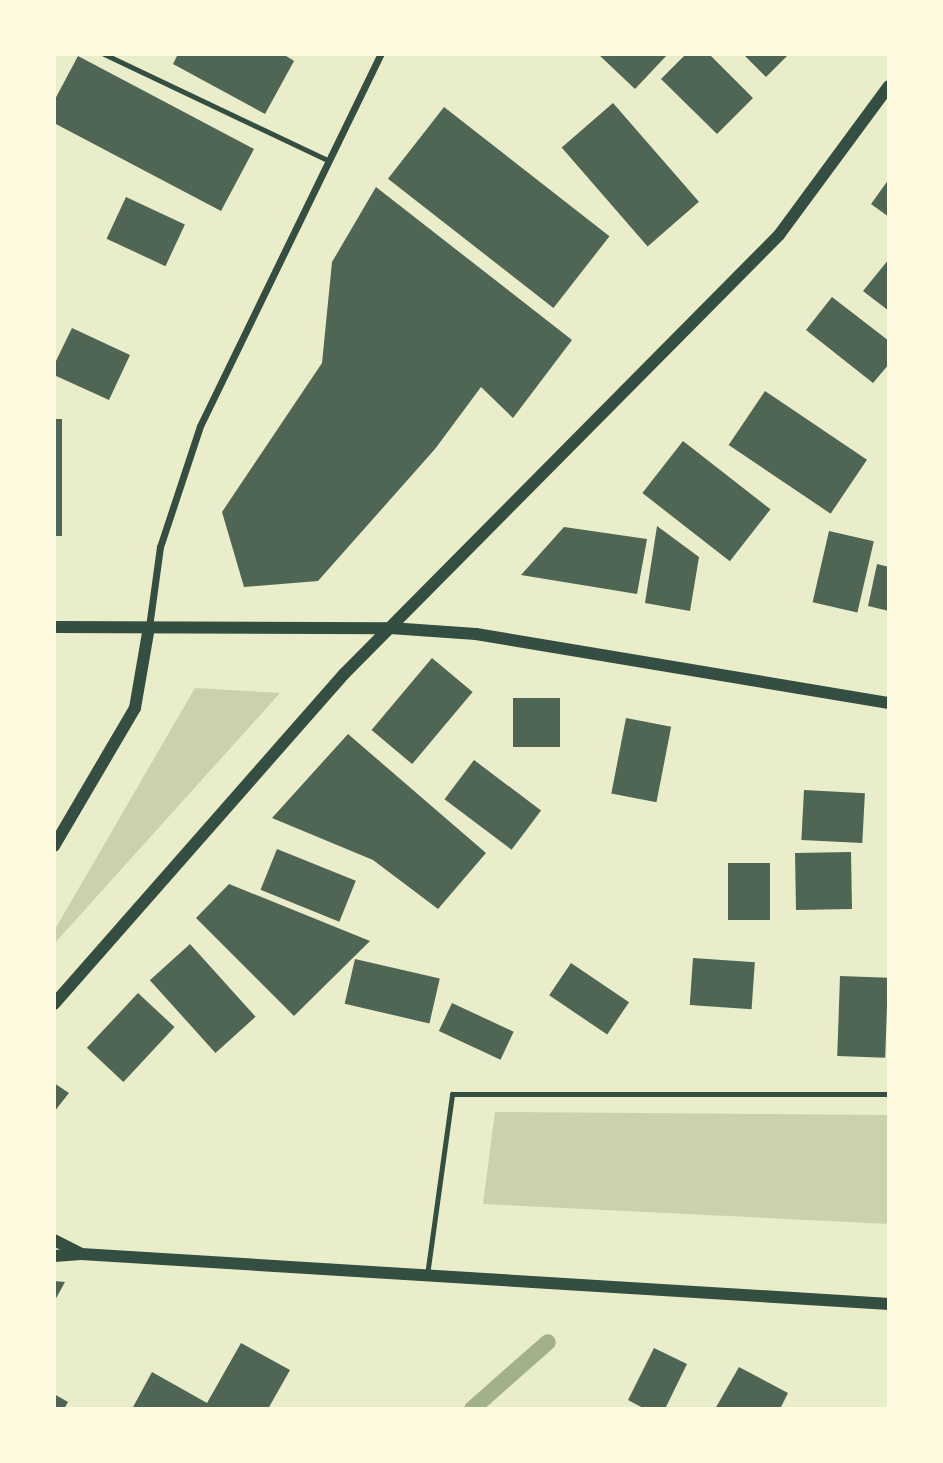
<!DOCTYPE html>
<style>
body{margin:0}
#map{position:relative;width:943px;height:1463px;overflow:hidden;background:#e9edc9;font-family:"Noto Sans",sans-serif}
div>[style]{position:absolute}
.green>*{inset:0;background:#cad2ad}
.stream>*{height:16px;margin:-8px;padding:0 8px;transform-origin:8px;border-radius:8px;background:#a3b18a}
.building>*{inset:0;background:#4f6655;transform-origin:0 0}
.service>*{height:5px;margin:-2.5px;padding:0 2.5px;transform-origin:2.5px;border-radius:2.5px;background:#344e41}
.minor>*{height:7px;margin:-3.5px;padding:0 3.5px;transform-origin:3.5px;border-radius:3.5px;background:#344e41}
.tertiary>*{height:12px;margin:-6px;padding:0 6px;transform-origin:6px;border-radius:6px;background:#344e41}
span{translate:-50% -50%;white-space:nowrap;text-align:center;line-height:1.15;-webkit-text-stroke:6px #fefae0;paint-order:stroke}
.frame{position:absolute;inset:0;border:56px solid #fefae0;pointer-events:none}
</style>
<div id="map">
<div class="green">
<div style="clip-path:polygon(195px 688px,280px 693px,54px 944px,54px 931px)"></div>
<div style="clip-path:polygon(495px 1112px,889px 1115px,889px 1224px,483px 1204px)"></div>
</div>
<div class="stream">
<div style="left:472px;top:1409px;width:101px;rotate:-41.4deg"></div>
</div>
<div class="building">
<div style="clip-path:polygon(178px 54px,283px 54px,294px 61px,265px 114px,173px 64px)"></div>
<div style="clip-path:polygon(598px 54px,668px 54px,635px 89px)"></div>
<div style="clip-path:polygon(686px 54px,709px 54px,753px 98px,717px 134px,661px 79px)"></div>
<div style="clip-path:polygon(743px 54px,789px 54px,766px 77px)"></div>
<div style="clip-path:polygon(78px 56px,254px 149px,221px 211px,54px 123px,54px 101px)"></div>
<div style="left:613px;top:103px;width:131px;height:68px;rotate:49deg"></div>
<div style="left:444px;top:107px;width:210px;height:91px;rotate:38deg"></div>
<div style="clip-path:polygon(889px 179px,889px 217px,871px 204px)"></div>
<div style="clip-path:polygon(376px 187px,572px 340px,513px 418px,481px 387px,435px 449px,318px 581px,244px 587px,222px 512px,322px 363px,332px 262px)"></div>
<div style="left:126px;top:197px;width:65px;height:46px;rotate:25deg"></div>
<div style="clip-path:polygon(889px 259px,889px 311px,863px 291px)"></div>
<div style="clip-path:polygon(832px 297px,889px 341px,889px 364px,873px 383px,806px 330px)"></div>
<div style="clip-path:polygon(72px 328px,130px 355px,109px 400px,54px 375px,54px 365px)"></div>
<div style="left:765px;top:391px;width:123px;height:65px;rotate:34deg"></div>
<div style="left:54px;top:419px;width:8px;height:117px"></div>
<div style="left:683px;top:441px;width:111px;height:66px;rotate:38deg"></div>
<div style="clip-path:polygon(657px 526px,699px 557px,690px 611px,645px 603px)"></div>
<div style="clip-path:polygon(564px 527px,647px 539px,637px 594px,521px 575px)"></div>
<div style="left:829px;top:531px;width:46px;height:73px;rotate:13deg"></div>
<div style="clip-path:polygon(877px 564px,889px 567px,889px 611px,868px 606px)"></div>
<div style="left:432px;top:658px;width:53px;height:94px;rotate:40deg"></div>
<div style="left:560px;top:698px;width:49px;height:47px;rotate:90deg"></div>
<div style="left:626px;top:718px;width:46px;height:77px;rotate:11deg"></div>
<div style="clip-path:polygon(348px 734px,486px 853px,438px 909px,373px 860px,272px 818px)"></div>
<div style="left:474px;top:760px;width:84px;height:49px;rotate:37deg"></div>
<div style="left:804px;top:790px;width:61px;height:50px;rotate:3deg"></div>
<div style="left:277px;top:849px;width:85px;height:44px;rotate:22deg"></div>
<div style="left:851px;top:852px;width:57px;height:56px;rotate:89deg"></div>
<div style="left:728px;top:863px;width:42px;height:57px"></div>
<div style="clip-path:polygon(229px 884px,370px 941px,294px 1016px,196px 918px)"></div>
<div style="left:190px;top:944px;width:98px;height:54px;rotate:48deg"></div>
<div style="left:693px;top:958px;width:62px;height:47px;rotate:4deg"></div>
<div style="left:355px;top:959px;width:87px;height:46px;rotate:13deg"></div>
<div style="left:571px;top:963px;width:70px;height:39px;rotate:34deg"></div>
<div style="left:840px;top:976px;width:48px;height:80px;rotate:2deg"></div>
<div style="left:138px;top:993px;width:50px;height:75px;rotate:43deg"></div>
<div style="left:452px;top:1003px;width:68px;height:31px;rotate:25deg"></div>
<div style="clip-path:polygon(54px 1083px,69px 1093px,54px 1112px)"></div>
<div style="clip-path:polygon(54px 1281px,65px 1282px,54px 1302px)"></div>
<div style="clip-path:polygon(241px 1343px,290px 1370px,268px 1409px,132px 1409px,152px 1372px,207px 1403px)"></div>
<div style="clip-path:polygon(654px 1348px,687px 1364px,665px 1409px,645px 1409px,628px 1400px)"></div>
<div style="clip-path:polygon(739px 1367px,788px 1393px,780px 1409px,715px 1409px)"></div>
<div style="clip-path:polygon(54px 1394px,68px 1402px,64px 1409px,54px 1409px)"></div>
</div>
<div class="service">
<div style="left:104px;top:54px;width:249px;rotate:25.4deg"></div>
<div style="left:427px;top:1275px;width:183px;rotate:-82.1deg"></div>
<div style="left:452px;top:1094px;width:437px"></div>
</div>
<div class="minor">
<div style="left:149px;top:627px;width:81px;rotate:-82.2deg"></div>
<div style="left:160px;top:547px;width:127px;rotate:-71.7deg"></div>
<div style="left:200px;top:426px;width:414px;rotate:-64.1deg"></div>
</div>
<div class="tertiary">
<div style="left:54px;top:627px;width:336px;rotate:0.2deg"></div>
<div style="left:390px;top:628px;width:86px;rotate:4deg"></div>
<div style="left:476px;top:634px;width:419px;rotate:9.5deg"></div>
<div style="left:54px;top:846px;width:160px;rotate:-59.6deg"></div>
<div style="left:135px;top:708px;width:82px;rotate:-80.2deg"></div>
<div style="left:54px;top:1004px;width:439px;rotate:-48.7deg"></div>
<div style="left:344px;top:674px;width:618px;rotate:-45.26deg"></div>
<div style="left:779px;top:235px;width:185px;rotate:-53.6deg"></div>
<div style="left:54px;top:1240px;width:30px;rotate:27deg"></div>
<div style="left:54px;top:1256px;width:27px;rotate:-4deg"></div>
<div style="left:81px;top:1254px;width:810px;rotate:3.54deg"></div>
</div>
<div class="frame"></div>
</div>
